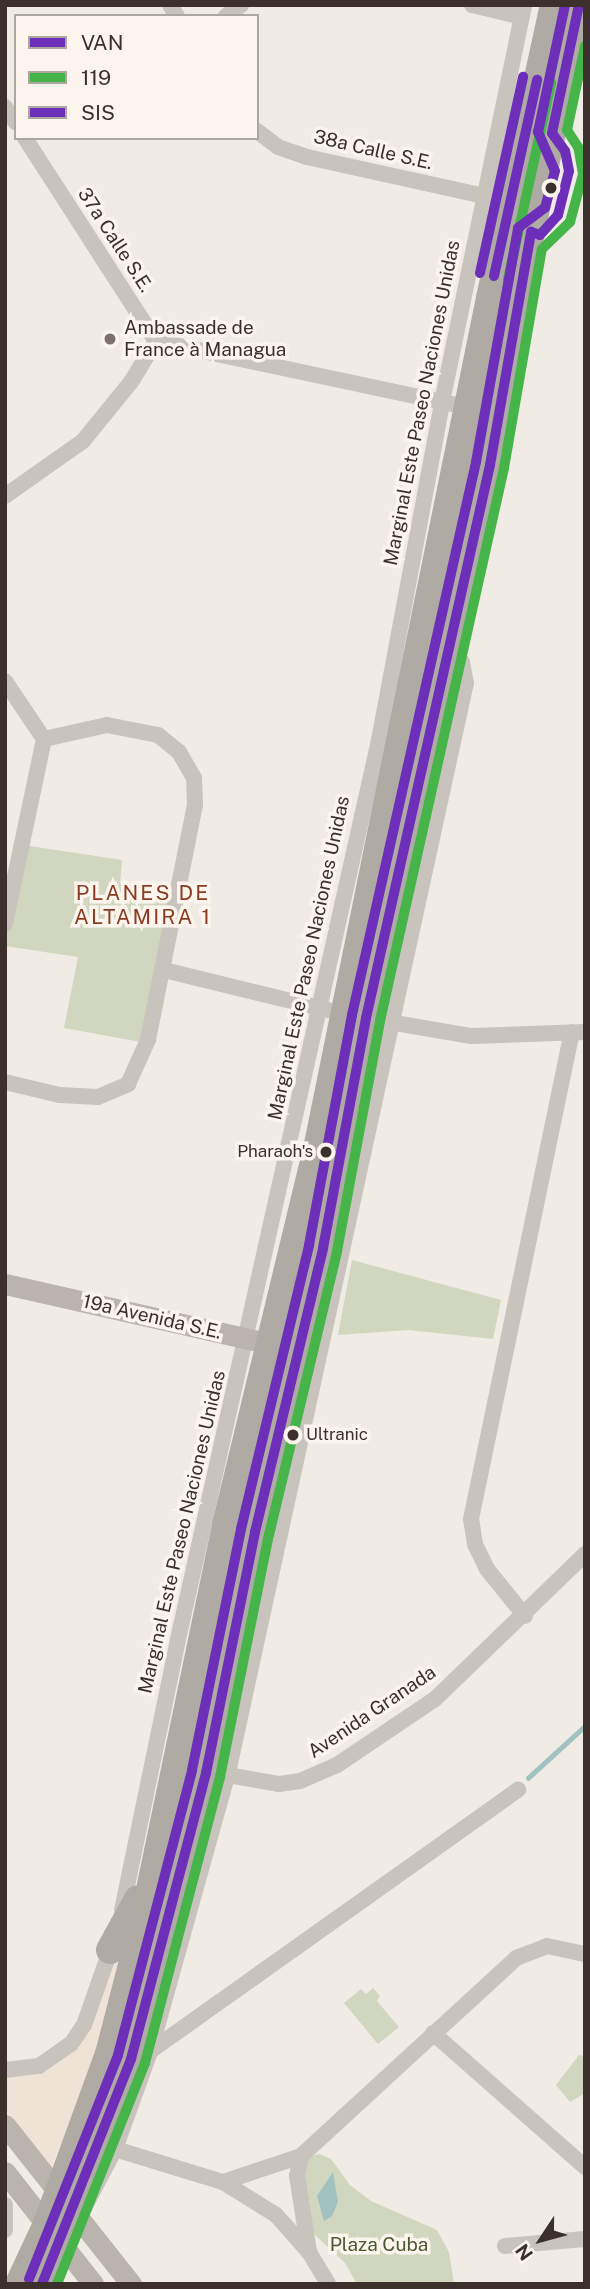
<!DOCTYPE html>
<meta charset="utf-8">
<style>
body{margin:0}
#map{position:relative;width:590px;height:2289px;overflow:hidden;background:#f0ebe5;font-family:"Public Sans",sans-serif}
div>[style]{position:absolute}
.green>*{inset:0;background:#d1d6bf}
.plaza>*{inset:0;background:#eee3d5}
.water>*{inset:0;background:#a1c2c1}
.stream>*{height:4.5px;margin:-2.25px;padding:0 2.25px;transform-origin:2.25px;border-radius:2.25px;background:#a1c2c1}
.street>*{height:16px;margin:-8px;padding:0 8px;transform-origin:8px;border-radius:8px;background:#c9c3be}
.secondary>*{height:21px;margin:-10.5px;padding:0 10.5px;transform-origin:10.5px;border-radius:10.5px;background:#bab3ae}
.highway>*{height:28px;margin:-14px;padding:0 14px;transform-origin:14px;border-radius:14px;background:#afaaa4}
.bus-1>*{height:10px;margin:-5px;padding:0 5px;transform-origin:5px;border-radius:5px;background:#6d2fba}
.bus-2>*{height:10px;margin:-5px;padding:0 5px;transform-origin:5px;border-radius:5px;background:#45b549}
.bus-3>*{height:10px;margin:-5px;padding:0 5px;transform-origin:5px;border-radius:5px;background:#6d2fba}
.dots>*{width:19px;height:19px;translate:-50% -50%;box-sizing:border-box;border:4px solid #fbf5ee;border-radius:50%}
span{translate:-50% -50%;white-space:nowrap;text-align:center;line-height:1.15;-webkit-text-stroke:7px #fbf5ee;paint-order:stroke}
.bus-label{font-size:17px;color:#3b302b}
.right{translate:-100% -50%;text-align:right}
.left{translate:0 -50%;text-align:left}
.street-label{font-size:19px;color:#3b302b}
.poi-label{font-size:19px;color:#3b302b}
.park-label{font-size:19px;color:#4a5a2e}
.neighbourhood-label{font-size:21px;color:#8c3b22;letter-spacing:2px}
.frame{position:absolute;inset:0;border:7px solid #3b302b;pointer-events:none}
.legend{position:absolute;left:14px;top:14px;width:245px;height:126px;box-sizing:border-box;background:#fbf5ee;border:2px solid #aea6a0;margin:0;padding:9px 12px;list-style:none;font-size:21px;color:#3b302b}
.legend li{display:flex;align-items:center;gap:14px;height:35px}
.legend b{width:35px;border:2px solid #aea6a0}
.north{position:absolute;left:506px;top:2205px;width:70px;height:70px;-webkit-text-stroke:5px #fbf5ee;paint-order:stroke;rotate:234deg;font-size:19px;font-weight:700;line-height:28px;text-align:center;color:#3b302b}
.north::after{content:'';display:block;margin:auto;width:24px;height:32px;background:#3b302b;clip-path:polygon(50% 0,100% 100%,50% 72%,0 100%)}
</style>
<div id="map">
<div class="green">
<div style="clip-path:polygon(23px 845px,122px 860px,120px 884px,178px 895px,146px 1043px,64px 1028px,78px 957px,5px 946px,5px 924px)"></div>
<div style="clip-path:polygon(352px 1260px,501px 1300px,493px 1339px,408px 1330px,338px 1335px)"></div>
<div style="clip-path:polygon(373px 1988px,380px 1996px,377px 2001px,399px 2027px,378px 2044px,344px 2003px,361px 1989px,366px 1994px)"></div>
<div style="clip-path:polygon(579px 2055px,585px 2056px,585px 2093px,570px 2102px,556px 2085px)"></div>
<div style="clip-path:polygon(319px 2154px,331px 2159px,350px 2185px,371px 2201px,437px 2230px,449px 2252px,454px 2284px,357px 2284px,345px 2263px,314px 2234px,301px 2197px,305px 2158px)"></div>
</div>
<div class="plaza">
<div style="clip-path:polygon(130px 1927px,83px 2096px,51px 2166px,5px 2109px,5px 2076px,56px 2063px)"></div>
</div>
<div class="water">
<div style="clip-path:polygon(333px 2172px,338px 2202px,332px 2216px,324px 2221px,317px 2196px)"></div>
</div>
<div class="stream">
<div style="left:528px;top:1778px;width:77px;rotate:-42.4deg"></div>
</div>
<div class="street">
<div style="left:170px;top:5px;width:13px;rotate:58deg"></div>
<div style="left:472px;top:5px;width:51px;rotate:13.5deg"></div>
<div style="left:226px;top:16px;width:19px;rotate:-36deg"></div>
<div style="left:5px;top:107px;width:19px;rotate:55deg"></div>
<div style="left:257px;top:131px;width:26px;rotate:37deg"></div>
<div style="left:278px;top:147px;width:31px;rotate:19deg"></div>
<div style="left:307px;top:157px;width:181px;rotate:12.4deg"></div>
<div style="left:25px;top:138px;width:242px;rotate:57.2deg"></div>
<div style="left:156px;top:341px;width:304px;rotate:12deg"></div>
<div style="left:5px;top:496px;width:95px;rotate:-35.2deg"></div>
<div style="left:83px;top:441px;width:76px;rotate:-50.9deg"></div>
<div style="left:131px;top:382px;width:48px;rotate:-58.6deg"></div>
<div style="left:5px;top:681px;width:70px;rotate:56.1deg"></div>
<div style="left:44px;top:739px;width:189px;rotate:101.9deg"></div>
<div style="left:164px;top:970px;width:169px;rotate:13.7deg"></div>
<div style="left:360px;top:1017px;width:113px;rotate:9.7deg"></div>
<div style="left:471px;top:1036px;width:114px;rotate:-2deg"></div>
<div style="left:5px;top:1082px;width:56px;rotate:13.5deg"></div>
<div style="left:59px;top:1095px;width:39px;rotate:3deg"></div>
<div style="left:98px;top:1097px;width:33px;rotate:-23deg"></div>
<div style="left:128px;top:1084px;width:48px;rotate:-65.6deg"></div>
<div style="left:148px;top:1040px;width:240px;rotate:-78.7deg"></div>
<div style="left:195px;top:805px;width:27px;rotate:-92deg"></div>
<div style="left:194px;top:778px;width:30px;rotate:-120deg"></div>
<div style="left:179px;top:752px;width:27px;rotate:-141deg"></div>
<div style="left:158px;top:735px;width:52px;rotate:-168.9deg"></div>
<div style="left:107px;top:725px;width:65px;rotate:167.5deg"></div>
<div style="left:525px;top:1616px;width:60px;rotate:-129deg"></div>
<div style="left:487px;top:1569px;width:28px;rotate:-116deg"></div>
<div style="left:475px;top:1544px;width:25px;rotate:-99deg"></div>
<div style="left:471px;top:1519px;width:497px;rotate:-78.3deg"></div>
<div style="left:175px;top:1766px;width:106px;rotate:9.8deg"></div>
<div style="left:279px;top:1784px;width:21px;rotate:-8deg"></div>
<div style="left:300px;top:1781px;width:40px;rotate:-23.4deg"></div>
<div style="left:337px;top:1765px;width:118px;rotate:-34deg"></div>
<div style="left:435px;top:1699px;width:209px;rotate:-44deg"></div>
<div style="left:122px;top:1910px;width:290px;rotate:-78.3deg"></div>
<div style="left:181px;top:1626px;width:908px;rotate:-77.4deg"></div>
<div style="left:379px;top:740px;width:344px;rotate:-79.4deg"></div>
<div style="left:442px;top:402px;width:405px;rotate:-78.3deg"></div>
<div style="left:433px;top:2033px;width:203px;rotate:41.4deg"></div>
<div style="left:149px;top:2052px;width:453px;rotate:-35.4deg"></div>
<div style="left:5px;top:2070px;width:34px;rotate:-7deg"></div>
<div style="left:39px;top:2066px;width:39px;rotate:-35deg"></div>
<div style="left:71px;top:2044px;width:23px;rotate:-56deg"></div>
<div style="left:84px;top:2025px;width:85px;rotate:-70.7deg"></div>
<div style="left:115px;top:2149px;width:113px;rotate:17deg"></div>
<div style="left:223px;top:2182px;width:82px;rotate:-18.4deg"></div>
<div style="left:301px;top:2156px;width:292px;rotate:-42.6deg"></div>
<div style="left:516px;top:1958px;width:33px;rotate:-21deg"></div>
<div style="left:547px;top:1946px;width:39px;rotate:12deg"></div>
<div style="left:301px;top:2156px;width:20px;rotate:101deg"></div>
<div style="left:297px;top:2176px;width:77px;rotate:81deg"></div>
<div style="left:223px;top:2182px;width:62px;rotate:31.9deg"></div>
<div style="left:276px;top:2215px;width:50px;rotate:48.3deg"></div>
<div style="left:309px;top:2252px;width:37px;rotate:59deg"></div>
<div style="left:5px;top:2205px;width:25px;rotate:90deg"></div>
<div style="left:84px;top:2208px;width:67px;rotate:-62.3deg"></div>
<div style="left:115px;top:2149px;width:103px;rotate:-70.2deg"></div>
<div style="left:150px;top:2052px;width:286px;rotate:-74.4deg"></div>
<div style="left:227px;top:1777px;width:1120px;rotate:-77.68deg"></div>
<div style="left:466px;top:683px;width:21px;rotate:-101deg"></div>
<div style="left:462px;top:662px;width:25px;rotate:-148deg"></div>
<div style="left:505px;top:2246px;width:80px;rotate:-5deg"></div>
</div>
<div class="secondary">
<div style="left:5px;top:1284px;width:300px;rotate:12.7deg"></div>
<div style="left:5px;top:2125px;width:203px;rotate:51.6deg"></div>
<div style="left:5px;top:2172px;width:142px;rotate:51.8deg"></div>
</div>
<div class="highway">
<div style="left:110px;top:1950px;width:58px;rotate:-61.2deg"></div>
<div style="left:19px;top:2284px;width:66px;rotate:-65deg"></div>
<div style="left:47px;top:2224px;width:181px;rotate:-70deg"></div>
<div style="left:109px;top:2054px;width:135px;rotate:-75.5deg"></div>
<div style="left:143px;top:1923px;width:407px;rotate:-78.2deg"></div>
<div style="left:226px;top:1525px;width:382px;rotate:-76.4deg"></div>
<div style="left:316px;top:1154px;width:874px;rotate:-78.51deg"></div>
<div style="left:490px;top:298px;width:300px;rotate:-77.7deg"></div>
<div style="left:42px;top:2284px;width:242px;rotate:-68.4deg"></div>
<div style="left:131px;top:2059px;width:296px;rotate:-75.3deg"></div>
<div style="left:206px;top:1773px;width:246px;rotate:-78.5deg"></div>
<div style="left:255px;top:1532px;width:292px;rotate:-76.5deg"></div>
<div style="left:323px;top:1248px;width:234px;rotate:-79.4deg"></div>
<div style="left:366px;top:1018px;width:423px;rotate:-77.7deg"></div>
<div style="left:456px;top:605px;width:144px;rotate:-76.3deg"></div>
<div style="left:490px;top:465px;width:237px;rotate:-80deg"></div>
<div style="left:531px;top:232px;width:232px;rotate:-78.1deg"></div>
</div>
<div class="bus-1">
<div style="left:494px;top:276px;width:201px;rotate:-77.6deg"></div>
<div style="left:42px;top:2284px;width:242px;rotate:-68.4deg"></div>
<div style="left:131px;top:2059px;width:296px;rotate:-75.3deg"></div>
<div style="left:206px;top:1773px;width:246px;rotate:-78.5deg"></div>
<div style="left:255px;top:1532px;width:292px;rotate:-76.5deg"></div>
<div style="left:323px;top:1248px;width:234px;rotate:-79.4deg"></div>
<div style="left:366px;top:1018px;width:567px;rotate:-77.36deg"></div>
<div style="left:490px;top:465px;width:237px;rotate:-80deg"></div>
<div style="left:531px;top:232px;width:9px;rotate:18deg"></div>
<div style="left:540px;top:235px;width:27px;rotate:-48deg"></div>
<div style="left:558px;top:215px;width:45px;rotate:-76deg"></div>
<div style="left:569px;top:171px;width:20px;rotate:-101deg"></div>
<div style="left:565px;top:151px;width:22px;rotate:-126deg"></div>
<div style="left:552px;top:133px;width:131px;rotate:-78.1deg"></div>
</div>
<div class="bus-2">
<div style="left:508px;top:279px;width:201px;rotate:-77.6deg"></div>
<div style="left:57px;top:2284px;width:238px;rotate:-68.3deg"></div>
<div style="left:145px;top:2063px;width:296px;rotate:-75.3deg"></div>
<div style="left:220px;top:1777px;width:247px;rotate:-78.6deg"></div>
<div style="left:269px;top:1535px;width:292px;rotate:-76.5deg"></div>
<div style="left:337px;top:1251px;width:234px;rotate:-79.4deg"></div>
<div style="left:380px;top:1021px;width:567px;rotate:-77.36deg"></div>
<div style="left:504px;top:468px;width:222px;rotate:-80.2deg"></div>
<div style="left:542px;top:249px;width:39px;rotate:-44deg"></div>
<div style="left:570px;top:222px;width:50px;rotate:-74.8deg"></div>
<div style="left:583px;top:174px;width:27px;rotate:-100deg"></div>
<div style="left:578px;top:147px;width:20px;rotate:-123deg"></div>
<div style="left:567px;top:130px;width:86px;rotate:-77.9deg"></div>
</div>
<div class="bus-3">
<div style="left:480px;top:273px;width:201px;rotate:-77.6deg"></div>
<div style="left:29px;top:2279px;width:241px;rotate:-68.3deg"></div>
<div style="left:118px;top:2055px;width:294px;rotate:-75.4deg"></div>
<div style="left:192px;top:1770px;width:246px;rotate:-78.5deg"></div>
<div style="left:241px;top:1529px;width:292px;rotate:-76.5deg"></div>
<div style="left:309px;top:1245px;width:234px;rotate:-79.4deg"></div>
<div style="left:352px;top:1015px;width:567px;rotate:-77.36deg"></div>
<div style="left:476px;top:462px;width:238px;rotate:-79.8deg"></div>
<div style="left:518px;top:228px;width:34px;rotate:-37deg"></div>
<div style="left:545px;top:208px;width:38px;rotate:-75deg"></div>
<div style="left:555px;top:171px;width:43px;rotate:-113.6deg"></div>
<div style="left:538px;top:132px;width:130px;rotate:-78deg"></div>
</div>
<div class="dots">
<div style="left:551px;top:188px;background:#3b302b"></div>
<div style="left:110px;top:339px;background:#7a716c"></div>
<div style="left:326px;top:1152px;background:#3b302b"></div>
<div style="left:293px;top:1435px;background:#3b302b"></div>
</div>
<div class="bus-label">
<span class="right" style="left:313px;top:1152px">Pharaoh's</span>
<span class="left" style="left:306px;top:1435px">Ultranic</span>
</div>
<div class="street-label">
<span style="left:373px;top:150px;rotate:13deg">38a Calle S.E.</span>
<span style="left:115px;top:240px;rotate:57deg">37a Calle S.E.</span>
<span style="left:422px;top:403px;rotate:-79deg">Marginal Este Paseo Naciones Unidas</span>
<span style="left:309px;top:958px;rotate:-78deg">Marginal Este Paseo Naciones Unidas</span>
<span style="left:152px;top:1317px;rotate:13deg">19a Avenida S.E.</span>
<span style="left:182px;top:1532px;rotate:-77deg">Marginal Este Paseo Naciones Unidas</span>
<span style="left:372px;top:1712px;rotate:-34deg">Avenida Granada</span>
</div>
<div class="poi-label">
<span class="left" style="left:124px;top:339px">Ambassade de<br>France à Managua</span>
</div>
<div class="park-label">
<span style="left:379px;top:2245px">Plaza Cuba</span>
</div>
<div class="neighbourhood-label">
<span style="left:143px;top:905px">PLANES DE<br>ALTAMIRA 1</span>
</div>
<div class="frame"></div>
<ul class="legend">
<li><b style="height:9px;background:#6d2fba"></b>VAN</li>
<li><b style="height:9px;background:#45b549"></b>119</li>
<li><b style="height:9px;background:#6d2fba"></b>SIS</li>
</ul>
<div class="north">N</div>
</div>
